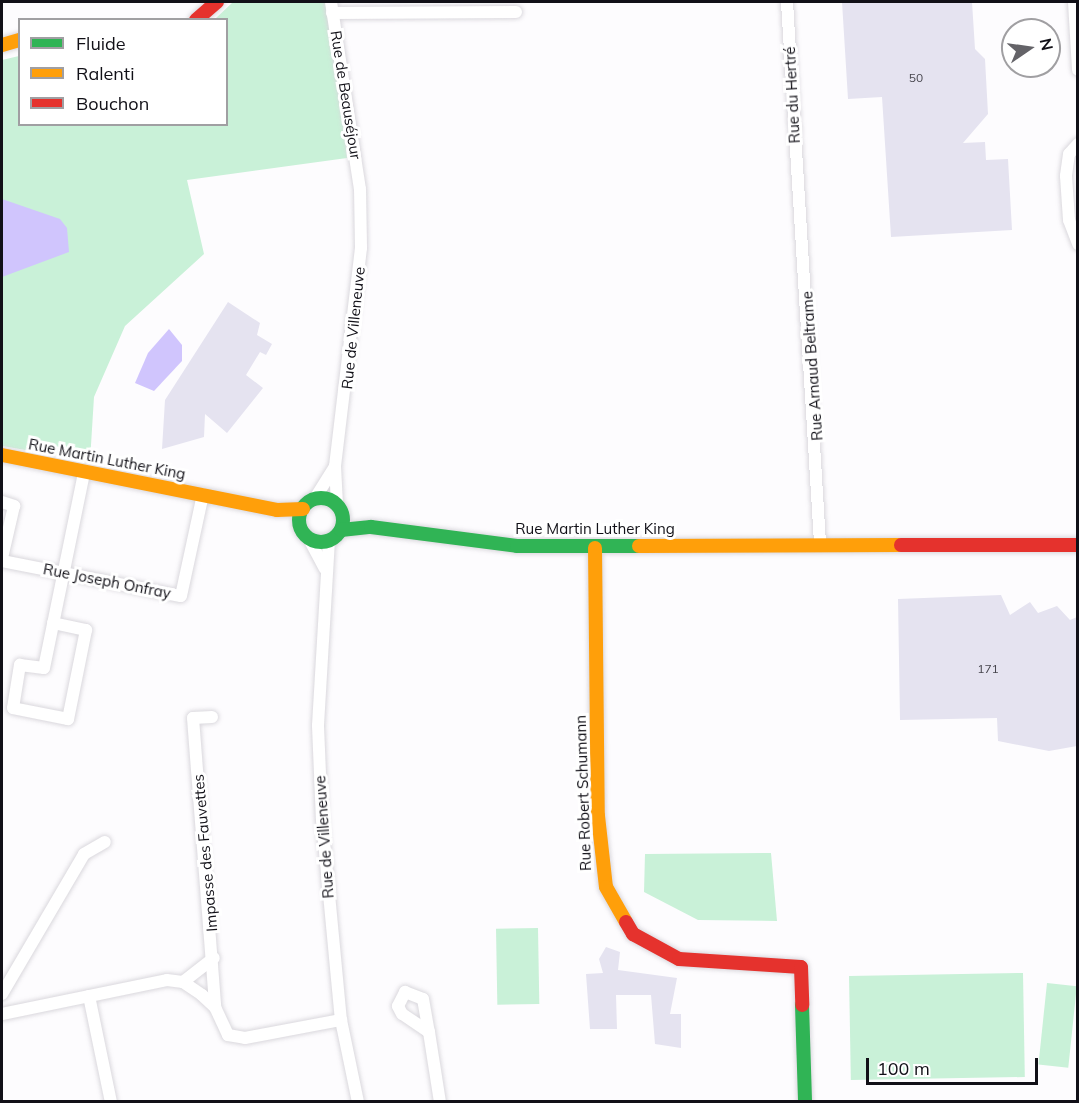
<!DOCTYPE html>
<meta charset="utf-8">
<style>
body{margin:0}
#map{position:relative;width:1079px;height:1103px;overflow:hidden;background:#fdfcfe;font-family:Mulish,sans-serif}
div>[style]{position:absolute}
.green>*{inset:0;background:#c9f1d8;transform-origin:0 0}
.water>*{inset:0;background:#d0c5fd}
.building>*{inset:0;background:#e5e3f0}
.roads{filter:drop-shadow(0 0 2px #dad8dd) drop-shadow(0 0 2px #dad8dd)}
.street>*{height:12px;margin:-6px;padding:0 6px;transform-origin:6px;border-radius:6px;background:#fff}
.fast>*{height:14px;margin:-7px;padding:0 7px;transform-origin:7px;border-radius:7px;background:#30b455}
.fast>.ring{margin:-7px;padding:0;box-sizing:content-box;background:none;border:14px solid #30b455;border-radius:50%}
.slow>*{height:14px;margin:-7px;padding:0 7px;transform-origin:7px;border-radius:7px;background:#ff9f0a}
.jam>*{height:14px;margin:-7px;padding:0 7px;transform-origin:7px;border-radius:7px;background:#e5322d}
span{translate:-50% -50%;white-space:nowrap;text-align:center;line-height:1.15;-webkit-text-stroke:6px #fff;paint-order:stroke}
.number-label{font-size:12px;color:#46454d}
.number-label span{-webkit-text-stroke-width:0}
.street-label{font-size:15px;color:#111017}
.frame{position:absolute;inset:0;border:3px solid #111017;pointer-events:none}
.legend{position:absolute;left:18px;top:18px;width:210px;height:108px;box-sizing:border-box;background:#fff;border:2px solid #a09fa2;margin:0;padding:8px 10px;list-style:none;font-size:18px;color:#111017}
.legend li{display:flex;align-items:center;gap:12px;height:30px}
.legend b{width:30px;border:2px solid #a09fa2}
.north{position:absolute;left:1001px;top:18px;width:60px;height:60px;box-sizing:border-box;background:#fff;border:2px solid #a09fa2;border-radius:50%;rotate:77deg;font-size:16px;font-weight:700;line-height:24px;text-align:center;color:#111017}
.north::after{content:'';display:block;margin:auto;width:21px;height:27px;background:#646368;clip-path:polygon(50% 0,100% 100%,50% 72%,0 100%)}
.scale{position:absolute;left:866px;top:1058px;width:172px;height:27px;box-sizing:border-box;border:3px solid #111017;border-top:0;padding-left:8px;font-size:18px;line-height:21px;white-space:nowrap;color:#111017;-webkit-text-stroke:4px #fff;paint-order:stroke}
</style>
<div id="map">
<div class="green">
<div style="clip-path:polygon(233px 2px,331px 2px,347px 158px,187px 180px,204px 254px,125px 326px,94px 397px,90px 461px,2px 446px,2px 60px,19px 56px,20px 124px,226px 124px,226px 20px,215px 19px)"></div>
<div style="clip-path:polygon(771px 853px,777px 921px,698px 920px,644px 892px,645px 854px)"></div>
<div style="left:538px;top:928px;width:76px;height:42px;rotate:89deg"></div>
<div style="left:1023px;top:973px;width:104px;height:174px;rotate:89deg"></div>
<div style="left:1047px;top:983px;width:30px;height:82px;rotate:6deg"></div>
</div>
<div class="water">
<div style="clip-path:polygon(2px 199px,60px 219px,67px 228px,69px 252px,2px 277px)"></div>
<div style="clip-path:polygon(169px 329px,182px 345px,182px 361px,154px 391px,135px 383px,148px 353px)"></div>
</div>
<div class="building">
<div style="clip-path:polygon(842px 2px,972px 2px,975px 49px,985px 59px,988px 114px,963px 143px,985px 142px,986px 160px,1008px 159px,1012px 230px,891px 237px,882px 97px,848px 99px)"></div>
<div style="clip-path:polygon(228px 302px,260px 323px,257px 335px,272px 344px,266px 355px,260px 352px,246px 375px,263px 388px,227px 433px,205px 414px,204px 437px,162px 449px,165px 400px)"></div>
<div style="clip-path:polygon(1001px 595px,1010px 615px,1030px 602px,1038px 613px,1057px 606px,1070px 620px,1077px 617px,1077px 746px,1049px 751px,998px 741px,997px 718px,900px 720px,898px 599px)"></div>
<div style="clip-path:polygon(606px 947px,620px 952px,618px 970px,677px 978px,670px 1014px,681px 1014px,681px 1048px,655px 1044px,651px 995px,616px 995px,617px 1029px,590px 1029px,586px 974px,603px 973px,599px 959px)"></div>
</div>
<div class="roads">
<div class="street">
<div style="left:331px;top:2px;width:189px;rotate:81.2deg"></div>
<div style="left:360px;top:189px;width:59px;rotate:89deg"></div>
<div style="left:361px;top:248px;width:220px;rotate:96.8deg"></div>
<div style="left:335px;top:466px;width:39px;rotate:87deg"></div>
<div style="left:787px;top:2px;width:542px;rotate:86.51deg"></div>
<div style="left:1074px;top:2px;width:68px;rotate:86.6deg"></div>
<div style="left:332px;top:13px;width:184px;rotate:-0.3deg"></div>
<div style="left:1078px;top:144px;width:13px;rotate:132deg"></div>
<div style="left:1069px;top:154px;width:22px;rotate:98deg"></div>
<div style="left:1066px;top:176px;width:44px;rotate:86.1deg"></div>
<div style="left:1069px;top:220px;width:26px;rotate:69deg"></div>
<div style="left:314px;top:500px;width:39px;rotate:-58deg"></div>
<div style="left:2px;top:502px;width:13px;rotate:18deg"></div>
<div style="left:14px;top:506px;width:53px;rotate:103deg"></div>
<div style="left:308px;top:537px;width:36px;rotate:62deg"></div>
<div style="left:329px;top:540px;width:186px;rotate:93.4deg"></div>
<div style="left:318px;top:726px;width:94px;rotate:87.6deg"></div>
<div style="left:322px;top:820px;width:201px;rotate:84.6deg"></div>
<div style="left:341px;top:1020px;width:84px;rotate:78.3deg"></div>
<div style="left:2px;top:561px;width:182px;rotate:11.1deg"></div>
<div style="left:181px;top:596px;width:104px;rotate:-77.8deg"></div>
<div style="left:53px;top:623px;width:34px;rotate:12deg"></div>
<div style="left:86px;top:630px;width:91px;rotate:101.4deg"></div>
<div style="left:68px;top:719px;width:56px;rotate:-168.7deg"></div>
<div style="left:13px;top:708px;width:44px;rotate:-80.8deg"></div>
<div style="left:20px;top:665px;width:24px;rotate:7deg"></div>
<div style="left:44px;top:668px;width:199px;rotate:-78.4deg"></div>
<div style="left:212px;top:717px;width:19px;rotate:177deg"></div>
<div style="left:193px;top:718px;width:290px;rotate:85.6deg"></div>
<div style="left:183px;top:982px;width:39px;rotate:-38deg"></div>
<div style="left:2px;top:994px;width:162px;rotate:-59.6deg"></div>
<div style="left:84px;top:854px;width:24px;rotate:-30deg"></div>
<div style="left:89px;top:996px;width:108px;rotate:78.3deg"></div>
<div style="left:2px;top:1014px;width:168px;rotate:-11.6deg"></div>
<div style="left:167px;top:980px;width:16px;rotate:7deg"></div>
<div style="left:183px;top:982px;width:23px;rotate:34deg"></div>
<div style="left:202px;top:995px;width:18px;rotate:43deg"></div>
<div style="left:215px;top:1007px;width:31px;rotate:65deg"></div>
<div style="left:228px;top:1035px;width:17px;rotate:10deg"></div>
<div style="left:245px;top:1038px;width:98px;rotate:-10.6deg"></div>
<div style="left:429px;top:1032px;width:32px;rotate:-146deg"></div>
<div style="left:402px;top:1014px;width:9px;rotate:-117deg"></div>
<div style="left:398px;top:1006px;width:16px;rotate:-63deg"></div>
<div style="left:405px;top:992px;width:19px;rotate:21deg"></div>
<div style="left:423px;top:999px;width:34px;rotate:80deg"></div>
<div style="left:429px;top:1032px;width:71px;rotate:81.1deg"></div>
</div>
<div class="fast">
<div class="ring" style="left:299px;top:498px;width:30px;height:30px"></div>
<div style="left:341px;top:530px;width:30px;rotate:-6deg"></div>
<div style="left:371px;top:527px;width:147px;rotate:7.4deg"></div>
<div style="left:517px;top:546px;width:122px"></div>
<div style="left:802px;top:1005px;width:97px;rotate:88.2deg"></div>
</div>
<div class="slow">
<div style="left:2px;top:45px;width:19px;rotate:-16deg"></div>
<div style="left:2px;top:455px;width:280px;rotate:11.3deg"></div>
<div style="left:277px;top:510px;width:26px;rotate:-2deg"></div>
<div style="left:639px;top:546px;width:262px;rotate:-0.2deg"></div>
<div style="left:595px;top:548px;width:268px;rotate:89.4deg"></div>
<div style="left:598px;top:816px;width:71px;rotate:83.6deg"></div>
<div style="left:606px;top:887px;width:40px;rotate:60.3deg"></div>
</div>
<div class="jam">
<div style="left:196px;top:20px;width:28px;rotate:-41deg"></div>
<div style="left:901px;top:545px;width:177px"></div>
<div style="left:626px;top:922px;width:14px;rotate:60deg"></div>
<div style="left:633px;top:934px;width:52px;rotate:28.5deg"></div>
<div style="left:679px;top:959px;width:122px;rotate:3.8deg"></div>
<div style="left:801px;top:967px;width:38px;rotate:88deg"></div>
</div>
</div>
<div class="number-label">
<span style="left:916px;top:78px">50</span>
<span style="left:988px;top:669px">171</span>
</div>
<div class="street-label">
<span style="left:346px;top:95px;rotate:81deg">Rue de Beauséjour</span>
<span style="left:792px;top:95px;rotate:-93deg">Rue du Hertré</span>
<span style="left:353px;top:328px;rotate:-84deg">Rue de Villeneuve</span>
<span style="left:812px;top:366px;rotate:-94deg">Rue Arnaud Beltrame</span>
<span style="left:107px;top:459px;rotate:11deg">Rue Martin Luther King</span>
<span style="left:595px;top:529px">Rue Martin Luther King</span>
<span style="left:107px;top:581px;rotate:11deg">Rue Joseph Onfray</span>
<span style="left:583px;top:793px;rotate:-92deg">Rue Robert Schumann</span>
<span style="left:324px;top:837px;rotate:-94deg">Rue de Villeneuve</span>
<span style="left:205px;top:853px;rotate:-95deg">Impasse des Fauvettes</span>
</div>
<div class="frame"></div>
<ul class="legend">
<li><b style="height:8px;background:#30b455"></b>Fluide</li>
<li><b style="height:8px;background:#ff9f0a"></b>Ralenti</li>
<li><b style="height:8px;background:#e5322d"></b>Bouchon</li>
</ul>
<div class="north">N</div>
<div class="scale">100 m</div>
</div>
